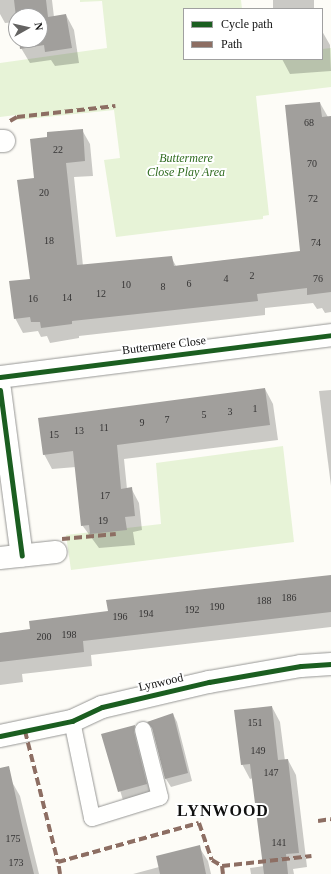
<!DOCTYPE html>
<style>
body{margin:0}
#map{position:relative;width:331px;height:874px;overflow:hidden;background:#fdfcf7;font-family:Georgia,serif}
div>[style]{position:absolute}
.green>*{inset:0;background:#e7f3d7}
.shadow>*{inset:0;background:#0003;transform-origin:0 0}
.building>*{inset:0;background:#a19f9c}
.roads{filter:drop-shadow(0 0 1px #979795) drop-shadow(0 0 1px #979795)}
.service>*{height:16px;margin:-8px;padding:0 8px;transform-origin:8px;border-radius:8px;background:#fffffe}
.minor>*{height:22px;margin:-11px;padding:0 11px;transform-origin:11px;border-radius:11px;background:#fffffe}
.quiet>*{height:4px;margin-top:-2px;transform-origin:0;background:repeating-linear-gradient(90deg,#8d6e63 0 8px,transparent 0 12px)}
.cycleway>*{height:5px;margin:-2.5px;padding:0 2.5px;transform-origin:2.5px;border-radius:2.5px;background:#1b5e20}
span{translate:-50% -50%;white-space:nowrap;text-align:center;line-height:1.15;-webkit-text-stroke:4px #fff;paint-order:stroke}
.number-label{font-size:10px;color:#353434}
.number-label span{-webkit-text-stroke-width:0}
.park-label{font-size:12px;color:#2f6b1f;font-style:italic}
.street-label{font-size:12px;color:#111}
.district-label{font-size:16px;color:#111;font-weight:700;letter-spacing:1px}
.legend{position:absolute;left:183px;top:8px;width:140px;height:52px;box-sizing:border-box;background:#fff;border:1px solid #a0a0a0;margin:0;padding:5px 7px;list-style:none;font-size:12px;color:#111}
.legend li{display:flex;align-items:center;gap:8px;height:20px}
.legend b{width:20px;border:1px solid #a0a0a0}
.north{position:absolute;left:8px;top:8px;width:40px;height:40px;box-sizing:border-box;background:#fff;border:1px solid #a0a0a0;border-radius:50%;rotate:82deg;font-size:11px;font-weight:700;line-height:16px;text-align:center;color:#111}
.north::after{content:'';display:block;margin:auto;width:14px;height:18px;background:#646362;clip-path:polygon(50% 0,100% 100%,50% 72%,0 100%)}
</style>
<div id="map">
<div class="green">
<div style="clip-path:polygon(80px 0,241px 0,242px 9px,184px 9px,184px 59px,322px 59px,322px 49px,331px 48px,331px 87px,256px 96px,269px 215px,263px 216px,263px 219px,116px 237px,104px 160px,120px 158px,114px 110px,17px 120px,16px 115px,0 117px,0 63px,107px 48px,102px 1px,80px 2px)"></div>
<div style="clip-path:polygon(283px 446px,294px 542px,71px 570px,66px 535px,161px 524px,156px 463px)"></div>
</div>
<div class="shadow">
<div style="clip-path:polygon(0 0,52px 0,54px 17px,66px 15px,74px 30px,79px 63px,55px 66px,51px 60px,30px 63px,21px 48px,20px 40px,40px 40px,40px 16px,16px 16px,16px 22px,5px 23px,0 14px)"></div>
<div style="left:273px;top:0;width:41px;height:9px"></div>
<div style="clip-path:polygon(322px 31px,330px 45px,331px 71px,290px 74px,282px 59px,322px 59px)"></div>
<div style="clip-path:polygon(320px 103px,328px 117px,331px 117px,331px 312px,325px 313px,322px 308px,317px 309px,313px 303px,265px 308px,265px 315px,79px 336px,79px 338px,50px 343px,47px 336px,41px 337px,38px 331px,23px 333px,15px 318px,31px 280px,36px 179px,49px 138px,82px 130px,90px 144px,93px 176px,74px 177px,83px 266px,171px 257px,176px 266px,301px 252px)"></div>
<div style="clip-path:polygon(265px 389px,273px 404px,278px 440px,124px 459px,127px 489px,131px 488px,139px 503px,142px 530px,133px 532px,135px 545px,99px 548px,82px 525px,76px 467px,52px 469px,44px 454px)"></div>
<div style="clip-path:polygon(331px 390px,331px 486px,319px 391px)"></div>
<div style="clip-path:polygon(331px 576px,331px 627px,91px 655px,92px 666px,22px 674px,23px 682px,0 685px,0 633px,31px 630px,109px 612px)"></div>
<div style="clip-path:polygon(272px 707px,280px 722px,285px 761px,288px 760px,296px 775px,307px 867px,293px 869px,294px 874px,251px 874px,250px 868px,264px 866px,253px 778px,250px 779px,242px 764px)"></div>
<div style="clip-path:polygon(173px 714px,177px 722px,192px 781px,171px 787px,166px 779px,154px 731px,148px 722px)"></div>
<div style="clip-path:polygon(135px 726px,139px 734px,151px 792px,123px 800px,103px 735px)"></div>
<div style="clip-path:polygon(12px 782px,20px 796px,39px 874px,0 874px,0 785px)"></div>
<div style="clip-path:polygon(199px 847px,208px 861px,211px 874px,133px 874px,159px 867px)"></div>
</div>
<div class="building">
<div style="clip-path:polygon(14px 0,46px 0,48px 17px,66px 14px,72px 48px,45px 52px,44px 45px,20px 49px,19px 40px,40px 40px,40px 16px,16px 17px)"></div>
<div style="clip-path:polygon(320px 102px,322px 117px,331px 116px,331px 292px,307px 295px,307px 288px,257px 294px,258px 301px,72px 321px,72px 324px,41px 328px,40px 322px,31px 322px,30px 317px,14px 319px,9px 281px,30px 279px,17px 180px,34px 178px,30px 139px,47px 137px,47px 132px,83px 129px,85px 161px,66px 163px,77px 265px,172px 256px,174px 266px,300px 251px,285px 105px)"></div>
<div style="clip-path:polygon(265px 388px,270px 425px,117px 445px,121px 489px,132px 487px,135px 516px,125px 517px,127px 530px,90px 534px,89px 525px,81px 526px,73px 451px,43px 455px,38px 418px)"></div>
<div style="clip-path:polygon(331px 575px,331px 612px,83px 641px,84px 652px,0 662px,0 633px,30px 629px,29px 621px,108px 611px,106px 600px)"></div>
<div style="clip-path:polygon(272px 706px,278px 760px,288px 759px,299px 853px,286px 854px,288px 874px,264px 874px,250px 764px,241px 765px,234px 710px)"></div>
<div style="clip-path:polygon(173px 713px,188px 773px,165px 779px,152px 728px,147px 722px)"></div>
<div style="clip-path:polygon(135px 725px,134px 732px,147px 784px,118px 792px,101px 734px)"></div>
<div style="clip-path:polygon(9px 766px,22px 825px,34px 874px,0 874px,0 768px)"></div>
<div style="clip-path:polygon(200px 845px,206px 874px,160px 874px,156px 856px)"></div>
</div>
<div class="roads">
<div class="service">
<div style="left:72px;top:721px;width:99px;rotate:78.3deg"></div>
<div style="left:92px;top:818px;width:71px;rotate:-17.2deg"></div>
<div style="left:160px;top:797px;width:69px;rotate:-104.2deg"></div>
</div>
<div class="minor">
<div style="left:0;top:141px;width:4px"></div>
<div style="left:0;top:377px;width:334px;rotate:-7.2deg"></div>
<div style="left:0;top:390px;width:167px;rotate:82.5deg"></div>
<div style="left:0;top:558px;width:56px;rotate:-6.1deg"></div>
<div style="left:0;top:736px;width:74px;rotate:-11.8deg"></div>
<div style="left:72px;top:721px;width:33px;rotate:-25deg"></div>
<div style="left:102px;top:707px;width:110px;rotate:-13.2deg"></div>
<div style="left:209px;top:682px;width:93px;rotate:-9.9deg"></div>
<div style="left:301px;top:666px;width:30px;rotate:-4deg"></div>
</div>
</div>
<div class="quiet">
<div style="left:10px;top:121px;width:8px;rotate:-30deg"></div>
<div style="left:17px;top:117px;width:99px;rotate:-6.4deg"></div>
<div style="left:62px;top:539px;width:54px;rotate:-5.3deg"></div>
<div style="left:25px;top:731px;width:135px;rotate:75.9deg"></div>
<div style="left:318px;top:821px;width:13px;rotate:-9deg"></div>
<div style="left:222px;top:866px;width:90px;rotate:-6.4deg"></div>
<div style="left:60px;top:874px;width:12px;rotate:-99deg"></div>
<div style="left:58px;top:862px;width:146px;rotate:-15.5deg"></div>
<div style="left:199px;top:823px;width:39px;rotate:71deg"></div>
<div style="left:212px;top:860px;width:12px;rotate:31deg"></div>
<div style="left:222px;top:866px;width:8px;rotate:83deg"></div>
</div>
<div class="cycleway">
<div style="left:0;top:377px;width:334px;rotate:-7.2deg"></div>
<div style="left:0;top:390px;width:167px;rotate:82.5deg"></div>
<div style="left:0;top:736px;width:74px;rotate:-11.8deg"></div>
<div style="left:72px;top:721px;width:33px;rotate:-25deg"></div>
<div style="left:102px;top:707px;width:110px;rotate:-13.2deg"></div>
<div style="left:209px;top:682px;width:93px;rotate:-9.9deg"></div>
<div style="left:301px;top:666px;width:30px;rotate:-4deg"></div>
</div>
<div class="number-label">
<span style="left:309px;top:123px">68</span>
<span style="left:58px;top:150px">22</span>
<span style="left:312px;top:164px">70</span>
<span style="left:44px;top:193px">20</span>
<span style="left:313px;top:199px">72</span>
<span style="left:49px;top:241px">18</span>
<span style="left:316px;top:243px">74</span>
<span style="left:252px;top:276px">2</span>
<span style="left:226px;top:279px">4</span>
<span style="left:318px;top:279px">76</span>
<span style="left:189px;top:284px">6</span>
<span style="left:126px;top:285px">10</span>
<span style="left:163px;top:287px">8</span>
<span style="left:101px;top:294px">12</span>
<span style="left:67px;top:298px">14</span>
<span style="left:33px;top:299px">16</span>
<span style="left:255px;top:409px">1</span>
<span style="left:230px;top:412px">3</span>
<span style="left:204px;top:415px">5</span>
<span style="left:167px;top:420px">7</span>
<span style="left:142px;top:423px">9</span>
<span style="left:104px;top:428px">11</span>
<span style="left:79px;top:431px">13</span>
<span style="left:54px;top:435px">15</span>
<span style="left:105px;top:496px">17</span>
<span style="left:103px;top:521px">19</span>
<span style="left:289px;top:598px">186</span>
<span style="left:264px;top:601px">188</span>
<span style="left:217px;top:607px">190</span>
<span style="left:192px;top:610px">192</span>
<span style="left:146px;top:614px">194</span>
<span style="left:120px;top:617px">196</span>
<span style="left:69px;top:635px">198</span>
<span style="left:44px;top:637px">200</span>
<span style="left:255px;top:723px">151</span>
<span style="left:258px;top:751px">149</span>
<span style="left:271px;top:773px">147</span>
<span style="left:13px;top:839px">175</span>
<span style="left:279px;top:843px">141</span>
<span style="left:16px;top:863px">173</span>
</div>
<div class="park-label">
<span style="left:186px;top:166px">Buttermere<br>Close Play Area</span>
</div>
<div class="street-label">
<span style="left:164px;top:346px;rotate:-7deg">Buttermere Close</span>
<span style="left:161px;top:683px;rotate:-13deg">Lynwood</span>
</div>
<div class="district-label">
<span style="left:223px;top:811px">LYNWOOD</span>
</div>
<ul class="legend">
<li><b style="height:5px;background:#1b5e20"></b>Cycle path</li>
<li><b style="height:5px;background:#8d6e63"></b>Path</li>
</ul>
<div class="north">N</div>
</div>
